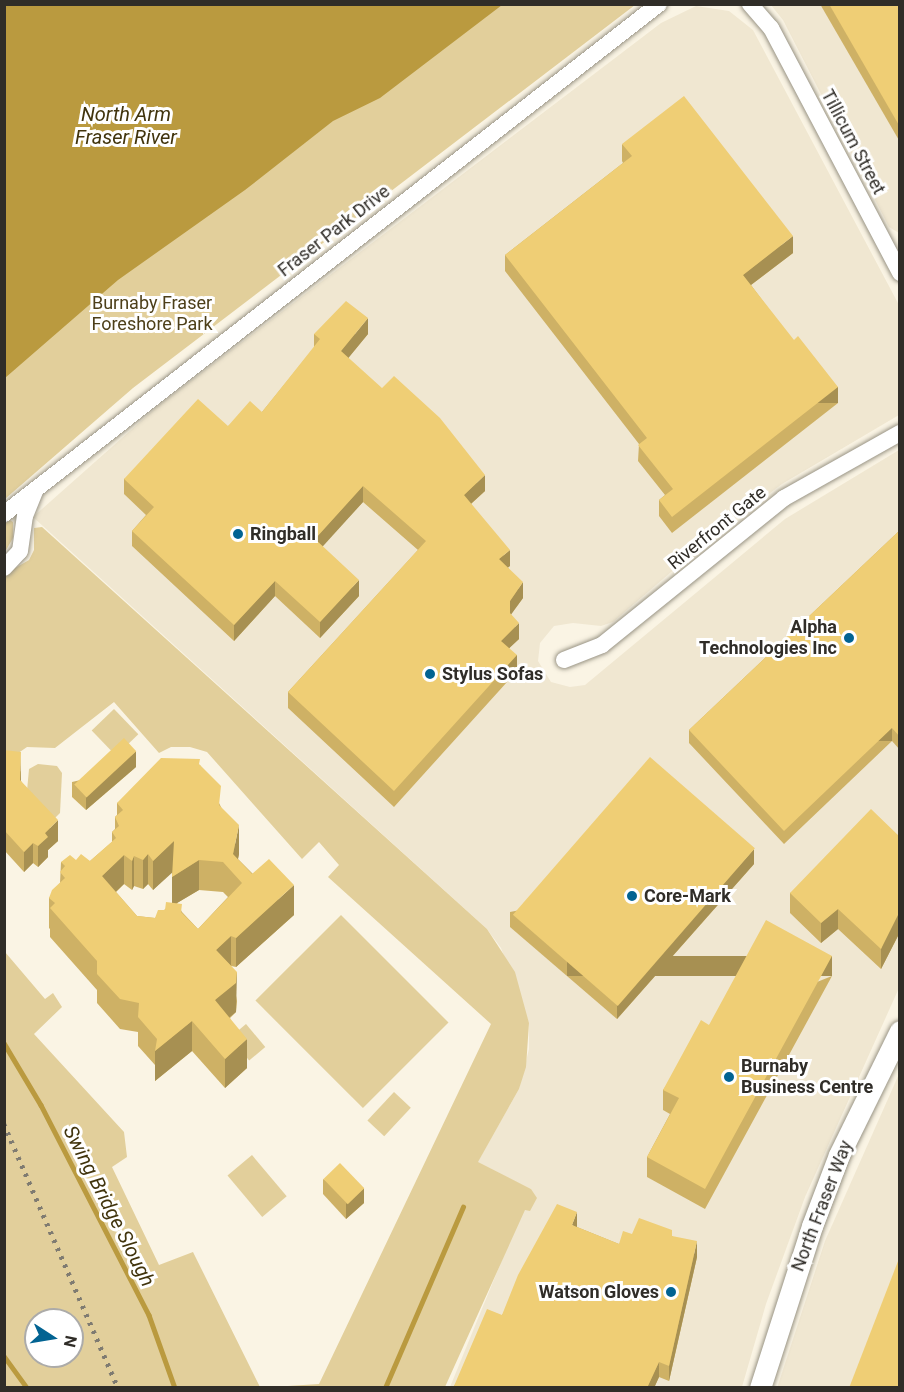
<!DOCTYPE html>
<style>
body{margin:0}
#map{position:relative;width:904px;height:1392px;overflow:hidden;background:#faf4e4;font-family:Roboto,sans-serif}
div>[style]{position:absolute}
.built>*{inset:0;background:#f0e7d1}
.green>*{inset:0;background:#e2cf9b;transform-origin:0 0}
.water>*{inset:0;background:#ba9a3f}
.stream>*{height:4.5px;margin:-2.25px;padding:0 2.25px;transform-origin:2.25px;border-radius:2.25px;background:#ba9a3f}
.roads{filter:drop-shadow(0 0 2px #999485) drop-shadow(0 0 2px #999485)}
.minor>*{height:16px;margin:-8px;padding:0 8px;transform-origin:8px;border-radius:8px;background:#fff}
.tertiary>*{height:21px;margin:-10.5px;padding:0 10.5px;transform-origin:10.5px;border-radius:10.5px;background:#fff}
.rail>*{height:4.5px;margin-top:-2.25px;transform-origin:0;background:repeating-linear-gradient(90deg,#7f7b71 0 3px,transparent 0 9px)}
.wall>*{inset:0;background:#ceb165}
.shaded-wall>*{inset:0;background:#a79052;transform-origin:0 0}
.building>*{inset:0;background:#efce75;transform-origin:0 0}
.dots>*{width:16px;height:16px;translate:-50% -50%;box-sizing:border-box;border:3px solid #fff;border-radius:50%}
span{translate:-50% -50%;white-space:nowrap;text-align:center;line-height:1.15;-webkit-text-stroke:6px #fff;paint-order:stroke}
.street-label{font-size:18px;color:#302d28}
.park-label{font-size:18px;color:#4d3f19}
.poi-label{font-size:18px;color:#302d28;font-weight:700}
.left{translate:0 -50%;text-align:left}
.right{translate:-100% -50%;text-align:right}
.water-label{font-size:20px;color:#41340d;font-style:italic}
.frame{position:absolute;inset:0;border:6px solid #302d28;pointer-events:none}
.north{position:absolute;left:24px;top:1308px;width:60px;height:60px;box-sizing:border-box;background:#fff;border:2px solid #acaba9;border-radius:50%;rotate:102deg;font-size:16px;font-weight:700;line-height:24px;text-align:center;color:#302d28}
.north::after{content:'';display:block;margin:auto;width:21px;height:27px;background:#026392;clip-path:polygon(50% 0,100% 100%,50% 72%,0 100%)}
</style>
<div id="map">
<div class="built">
<div style="clip-path:polygon(771px 5px,899px 5px,899px 233px,889px 227px,783px 20px)"></div>
<div style="clip-path:polygon(696px 6px,729px 11px,753px 30px,899px 305px,899px 415px,782px 484px,713px 536px,613px 622px,601px 626px,573px 623px,554px 626px,540px 643px,538px 661px,551px 682px,570px 687px,585px 685px,785px 519px,899px 450px,899px 988px,805px 1197px,766px 1304px,742px 1387px,450px 1387px,531px 1189px,477px 1163px,519px 1089px,529px 1049px,529px 1023px,501px 948px,487px 929px,33px 517px,158px 406px,661px 23px)"></div>
<div style="clip-path:polygon(899px 1074px,899px 1387px,777px 1388px,825px 1241px)"></div>
</div>
<div class="green">
<div style="clip-path:polygon(451px 5px,635px 5px,133px 388px,5px 499px,4px 327px)"></div>
<div style="clip-path:polygon(10px 520px,13px 522px,13px 538px,5px 552px,4px 524px)"></div>
<div style="clip-path:polygon(42px 527px,487px 929px,515px 972px,529px 1023px,526px 1067px,519px 1089px,478px 1162px,531px 1189px,537px 1198px,530px 1211px,525px 1210px,445px 1387px,272px 1387px,319px 1384px,491px 1024px,328px 877px,339px 865px,319px 842px,302px 859px,207px 752px,190px 747px,171px 747px,159px 753px,114px 702px,55px 748px,27px 747px,14px 756px,5px 770px,5px 574px,29px 560px,34px 550px,34px 528px)"></div>
<div style="left:114px;top:709px;width:35px;height:31px;rotate:46deg"></div>
<div style="clip-path:polygon(38px 764px,57px 766px,62px 773px,60px 813px,54px 819px,26px 802px,29px 769px)"></div>
<div style="left:341px;top:915px;width:152px;height:121px;rotate:45deg"></div>
<div style="clip-path:polygon(evenodd,5px 952px,45px 999px,53px 993px,62px 1007px,34px 1034px,124px 1132px,127px 1157px,112px 1167px,159px 1265px,193px 1252px,260px 1387px,5px 1387px,5px 952px,36px 1320px,72px 1320px,72px 1356px,36px 1356px,36px 1320px)"></div>
<div style="left:246px;top:1024px;width:30px;height:21px;rotate:50deg"></div>
<div style="left:394px;top:1092px;width:23px;height:39px;rotate:43deg"></div>
<div style="left:252px;top:1155px;width:54px;height:32px;rotate:50deg"></div>
</div>
<div class="water">
<div style="clip-path:polygon(5px 4px,502px 4px,502px 5px,380px 98px,333px 121px,245px 190px,118px 280px,5px 378px)"></div>
</div>
<div class="stream">
<div style="left:4px;top:1043px;width:72px;rotate:59.2deg"></div>
<div style="left:41px;top:1105px;width:236px;rotate:62.8deg"></div>
<div style="left:149px;top:1315px;width:77px;rotate:70.4deg"></div>
<div style="left:4px;top:1356px;width:39px;rotate:54deg"></div>
<div style="left:385px;top:1388px;width:197px;rotate:-66.7deg"></div>
</div>
<div class="roads">
<div class="minor">
<div style="left:750px;top:4px;width:32px;rotate:49deg"></div>
<div style="left:771px;top:28px;width:277px;rotate:62.2deg"></div>
<div style="left:4px;top:514px;width:830px;rotate:-37.91deg"></div>
<div style="left:4px;top:568px;width:23px;rotate:-47deg"></div>
<div style="left:20px;top:551px;width:35px;rotate:-82deg"></div>
<div style="left:25px;top:516px;width:27px;rotate:-68deg"></div>
<div style="left:564px;top:660px;width:41px;rotate:-21.5deg"></div>
<div style="left:602px;top:645px;width:234px;rotate:-38.9deg"></div>
<div style="left:784px;top:498px;width:133px;rotate:-29.3deg"></div>
</div>
<div class="tertiary">
<div style="left:760px;top:1388px;width:170px;rotate:-72.2deg"></div>
<div style="left:812px;top:1226px;width:76px;rotate:-69.2deg"></div>
<div style="left:839px;top:1155px;width:138px;rotate:-63.8deg"></div>
</div>
</div>
<div class="rail">
<div style="left:4px;top:1124px;width:288px;rotate:66.6deg"></div>
</div>
<div class="wall">
<div style="clip-path:polygon(820px 4px,900px 4px,900px 142px)"></div>
<div style="clip-path:polygon(622px 144px,793px 253px,751px 285px,838px 403px,672px 533px,659px 516px,659px 500px,665px 495px,638px 461px,639px 444px,505px 271px,505px 255px,623px 163px,622px 161px)"></div>
<div style="clip-path:polygon(314px 334px,368px 334px,348px 358px,485px 491px,471px 504px,510px 566px,508px 567px,523px 598px,511px 614px,519px 639px,509px 648px,517px 671px,394px 807px,288px 708px,288px 692px,418px 550px,363px 502px,322px 546px,359px 596px,320px 638px,275px 596px,234px 641px,132px 546px,132px 531px,146px 515px,124px 494px,124px 479px,228px 426px,262px 412px,314px 348px)"></div>
<div style="clip-path:polygon(900px 530px,900px 750px,892px 741px,784px 844px,689px 743px,689px 730px)"></div>
<div style="clip-path:polygon(4px 750px,21px 772px,21px 781px,58px 841px,48px 850px,48px 857px,38px 867px,33px 863px,24px 872px,4px 850px)"></div>
<div style="clip-path:polygon(evenodd,200px 765px,221px 807px,239px 854px,238px 859px,294px 915px,236px 967px,231px 966px,237px 1001px,236px 1012px,230px 1018px,247px 1068px,225px 1088px,192px 1051px,155px 1081px,155px 1065px,138px 1046px,138px 1032px,120px 1029px,97px 1003px,97px 990px,50px 937px,50px 929px,49px 928px,49px 898px,60px 883px,61px 862px,76px 860px,90px 861px,112px 842px,112px 832px,115px 829px,115px 817px,117px 815px,117px 803px,200px 765px,172px 872px,172px 903px,155px 918px,137px 916px,116px 892px,124px 884px,132px 890px,134px 886px,143px 889px,148px 884px,153px 890px,172px 872px,200px 765px,199px 890px,223px 892px,228px 897px,198px 929px,182px 912px,177px 903px,199px 890px)"></div>
<div style="clip-path:polygon(136px 767px,86px 810px,72px 797px,72px 782px)"></div>
<div style="clip-path:polygon(900px 837px,900px 932px,881px 969px,838px 929px,821px 943px,790px 913px,790px 893px)"></div>
<div style="clip-path:polygon(754px 864px,617px 1019px,510px 927px,510px 912px)"></div>
<div style="clip-path:polygon(832px 976px,705px 1209px,647px 1177px,647px 1157px,670px 1114px,663px 1110px,663px 1090px,709px 1025px)"></div>
<div style="clip-path:polygon(323px 1179px,364px 1203px,346px 1219px,323px 1194px)"></div>
<div style="clip-path:polygon(577px 1227px,619px 1244px,632px 1234px,672px 1236px,697px 1257px,669px 1381px,659px 1377px,654px 1388px,454px 1388px,454px 1386px,502px 1315px)"></div>
</div>
<div class="shaded-wall">
<div style="clip-path:polygon(793px 236px,793px 253px,743px 291px,743px 275px)"></div>
<div style="clip-path:polygon(368px 318px,368px 334px,341px 367px,341px 351px)"></div>
<div style="left:838px;top:387px;width:16px;height:211px;rotate:90deg"></div>
<div style="clip-path:polygon(485px 475px,485px 491px,464px 510px,464px 495px)"></div>
<div style="clip-path:polygon(363px 486px,363px 502px,315px 555px,315px 539px)"></div>
<div style="clip-path:polygon(510px 550px,510px 566px,499px 574px,499px 559px)"></div>
<div style="clip-path:polygon(359px 580px,359px 596px,320px 638px,320px 622px)"></div>
<div style="clip-path:polygon(275px 581px,275px 596px,234px 641px,234px 625px)"></div>
<div style="clip-path:polygon(523px 582px,523px 598px,510px 616px,510px 601px)"></div>
<div style="clip-path:polygon(519px 623px,519px 639px,501px 656px,501px 641px)"></div>
<div style="left:517px;top:655px;width:16px;height:183px;rotate:90deg"></div>
<div style="left:892px;top:728px;width:13px;height:149px;rotate:90deg"></div>
<div style="clip-path:polygon(136px 751px,136px 767px,86px 810px,86px 795px)"></div>
<div style="clip-path:polygon(21px 752px,21px 772px,20px 800px,20px 780px)"></div>
<div style="clip-path:polygon(58px 820px,58px 841px,48px 850px,48px 857px,38px 867px,38px 846px,45px 833px)"></div>
<div style="clip-path:polygon(239px 825px,239px 854px,235px 874px,233px 854px)"></div>
<div style="clip-path:polygon(174px 841px,174px 871px,153px 890px,153px 861px)"></div>
<div style="clip-path:polygon(33px 843px,33px 863px,24px 872px,24px 852px)"></div>
<div style="clip-path:polygon(754px 849px,754px 864px,617px 1019px,617px 1003px)"></div>
<div style="clip-path:polygon(148px 854px,148px 884px,143px 889px,143px 860px)"></div>
<div style="clip-path:polygon(124px 855px,124px 884px,102px 905px,102px 876px)"></div>
<div style="clip-path:polygon(134px 856px,134px 886px,132px 890px,132px 861px)"></div>
<div style="clip-path:polygon(199px 860px,199px 890px,172px 906px,172px 877px)"></div>
<div style="clip-path:polygon(294px 885px,294px 915px,236px 967px,236px 938px)"></div>
<div style="clip-path:polygon(900px 896px,900px 932px,881px 969px,881px 949px,898px 898px)"></div>
<div style="clip-path:polygon(838px 909px,838px 929px,821px 943px,821px 923px)"></div>
<div style="clip-path:polygon(231px 936px,231px 966px,216px 950px)"></div>
<div style="left:832px;top:956px;width:20px;height:265px;rotate:90deg"></div>
<div style="clip-path:polygon(237px 972px,236px 1012px,215px 1029px,215px 1000px)"></div>
<div style="clip-path:polygon(192px 1021px,192px 1051px,155px 1081px,155px 1051px)"></div>
<div style="clip-path:polygon(247px 1039px,247px 1068px,225px 1088px,225px 1059px)"></div>
<div style="clip-path:polygon(364px 1188px,364px 1203px,346px 1219px,346px 1204px)"></div>
<div style="clip-path:polygon(577px 1212px,577px 1228px,572px 1225px)"></div>
<div style="clip-path:polygon(697px 1241px,697px 1257px,669px 1381px,669px 1366px)"></div>
<div style="clip-path:polygon(659px 1362px,659px 1377px,654px 1388px,647px 1388px)"></div>
</div>
<div class="building">
<div style="clip-path:polygon(829px 4px,900px 4px,900px 127px)"></div>
<div style="clip-path:polygon(684px 96px,793px 236px,743px 275px,794px 340px,798px 336px,838px 387px,672px 517px,659px 500px,673px 489px,638px 445px,647px 438px,505px 255px,632px 156px,622px 144px)"></div>
<div style="clip-path:polygon(346px 301px,368px 318px,341px 351px,382px 388px,394px 376px,440px 418px,485px 475px,464px 495px,510px 550px,499px 559px,523px 582px,510px 601px,510px 613px,519px 623px,501px 641px,517px 655px,394px 791px,288px 692px,426px 541px,363px 486px,315px 539px,359px 580px,320px 622px,275px 581px,234px 625px,132px 531px,154px 507px,124px 479px,198px 399px,228px 426px,250px 401px,262px 412px,320px 339px,314px 334px)"></div>
<div style="clip-path:polygon(900px 530px,900px 737px,892px 728px,784px 831px,689px 730px)"></div>
<div style="left:124px;top:738px;width:18px;height:68px;rotate:47deg"></div>
<div style="clip-path:polygon(4px 750px,21px 752px,20px 780px,58px 820px,45px 833px,48px 837px,38px 846px,33px 843px,24px 852px,4px 830px)"></div>
<div style="left:650px;top:757px;width:139px;height:209px;rotate:41deg"></div>
<div style="clip-path:polygon(evenodd,161px 758px,200px 759px,199px 764px,221px 786px,219px 805px,239px 825px,233px 854px,252px 874px,269px 859px,294px 885px,236px 938px,231px 936px,216px 950px,237px 972px,236px 983px,215px 1000px,247px 1039px,225px 1059px,192px 1021px,155px 1051px,157px 1039px,138px 1017px,139px 1003px,120px 999px,97px 974px,97px 961px,50px 908px,55px 903px,49px 898px,52px 890px,65px 878px,60px 872px,65px 866px,61px 862px,70px 855px,76px 860px,81px 854px,90px 861px,116px 838px,112px 832px,119px 826px,115px 817px,123px 810px,117px 803px,161px 758px,174px 841px,172px 877px,199px 860px,223px 862px,242px 883px,198px 929px,181px 912px,182px 904px,166px 902px,165px 910px,158px 910px,155px 918px,137px 916px,102px 876px,124px 855px,132px 861px,134px 856px,143px 860px,148px 854px,153px 861px,174px 841px)"></div>
<div style="clip-path:polygon(871px 809px,900px 837px,900px 896px,898px 898px,900px 900px,900px 911px,881px 949px,838px 909px,821px 923px,790px 893px)"></div>
<div style="clip-path:polygon(766px 920px,832px 956px,705px 1189px,647px 1157px,679px 1098px,663px 1090px,701px 1020px,709px 1025px)"></div>
<div style="left:340px;top:1163px;width:35px;height:23px;rotate:46deg"></div>
<div style="clip-path:polygon(557px 1204px,577px 1212px,572px 1225px,619px 1244px,623px 1231px,632px 1234px,639px 1218px,672px 1230px,672px 1236px,697px 1241px,669px 1366px,659px 1362px,647px 1388px,459px 1388px,454px 1386px,487px 1309px,502px 1315px,518px 1275px)"></div>
<div style="clip-path:polygon(900px 1256px,900px 1388px,849px 1388px)"></div>
</div>
<div class="dots">
<div style="left:238px;top:534px;background:#026392"></div>
<div style="left:849px;top:638px;background:#026392"></div>
<div style="left:430px;top:674px;background:#026392"></div>
<div style="left:632px;top:896px;background:#026392"></div>
<div style="left:729px;top:1077px;background:#026392"></div>
<div style="left:671px;top:1292px;background:#026392"></div>
</div>
<div class="street-label">
<span style="left:853px;top:142px;rotate:62deg">Tillicum Street</span>
<span style="left:334px;top:231px;rotate:-38deg">Fraser Park Drive</span>
<span style="left:717px;top:528px;rotate:-39deg">Riverfront Gate</span>
<span style="left:822px;top:1206px;rotate:-69deg">North Fraser Way</span>
</div>
<div class="park-label">
<span style="left:152px;top:314px">Burnaby Fraser<br>Foreshore Park</span>
</div>
<div class="poi-label">
<span class="left" style="left:250px;top:534px">Ringball</span>
<span class="right" style="left:837px;top:638px">Alpha<br>Technologies Inc</span>
<span class="left" style="left:442px;top:674px">Stylus Sofas</span>
<span class="left" style="left:644px;top:896px">Core-Mark</span>
<span class="left" style="left:741px;top:1077px">Burnaby<br>Business Centre</span>
<span class="right" style="left:659px;top:1292px">Watson Gloves</span>
</div>
<div class="water-label">
<span style="left:126px;top:126px">North Arm<br>Fraser River</span>
<span style="left:109px;top:1206px;rotate:63deg">Swing Bridge Slough</span>
</div>
<div class="frame"></div>
<div class="north">N</div>
</div>
